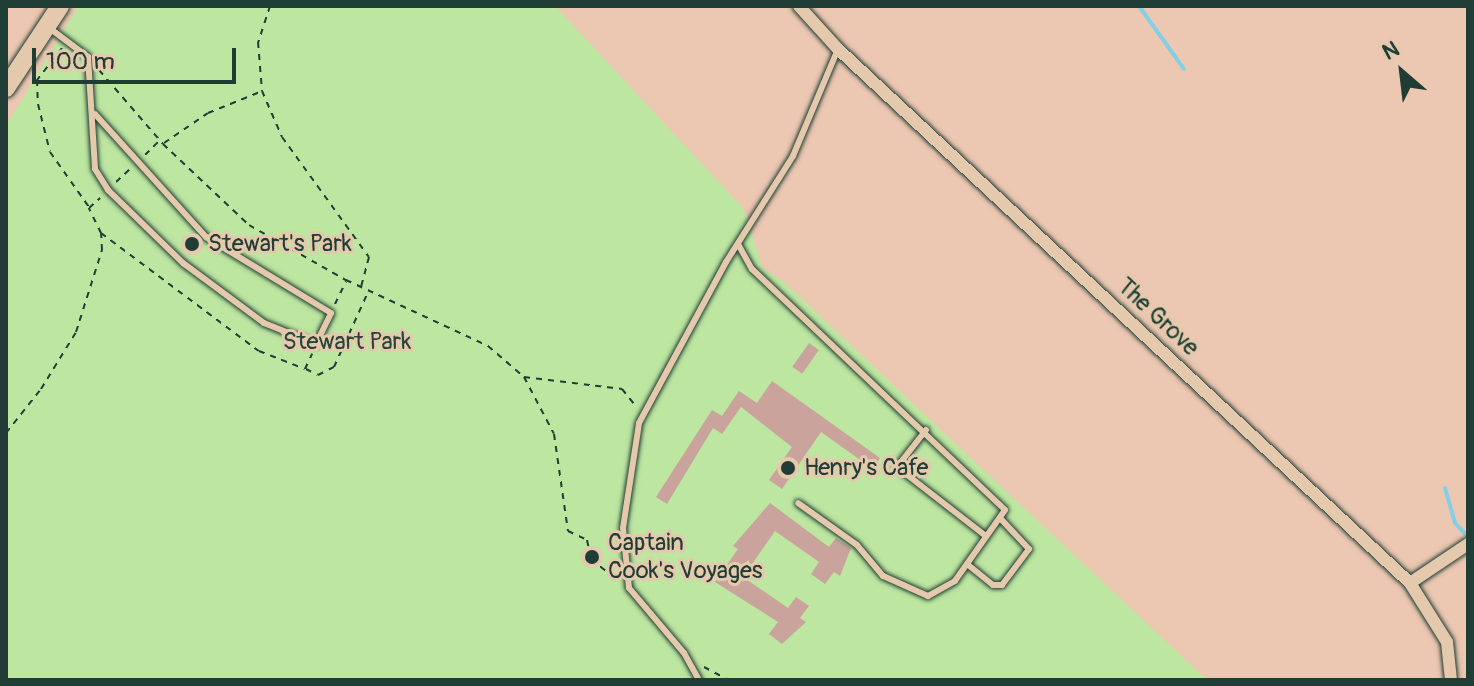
<!DOCTYPE html>
<style>
body{margin:0}
#map{position:relative;width:1474px;height:686px;overflow:hidden;background:#ecc7b1;font-family:Pangolin,sans-serif}
div>[style]{position:absolute}
.green>*{inset:0;background:#bde6a1}
.stream>*{height:4px;margin:-2px;padding:0 2px;transform-origin:2px;border-radius:2px;background:#84cfe5}
.building>*{inset:0;background:#c9a39c;transform-origin:0 0}
.path>*{height:2px;margin-top:-1px;transform-origin:0;background:repeating-linear-gradient(90deg,#1f3d34 0 6px,transparent 0 12px)}
.roads{filter:drop-shadow(0 0 2px #1f3d34) drop-shadow(0 0 2px #1f3d34)}
.service>*{height:6px;margin:-3px;padding:0 3px;transform-origin:3px;border-radius:3px;background:#e4c9ac}
.minor>*{height:12px;margin:-6px;padding:0 6px;transform-origin:6px;border-radius:6px;background:#e4c9ac}
.secondary>*{height:18px;margin:-9px;padding:0 9px;transform-origin:9px;border-radius:9px;background:#e4c9ac}
.dots>*{width:22px;height:22px;translate:-50% -50%;box-sizing:border-box;border:4px solid #e4c9ac;border-radius:50%}
span{translate:-50% -50%;white-space:nowrap;text-align:center;line-height:1.15;-webkit-text-stroke:6px #e4c9ac;paint-order:stroke}
.poi-label{font-size:24px;color:#1f3d34}
.left{translate:0 -50%;text-align:left}
.street-label{font-size:24px;color:#1f3d34}
.park-label{font-size:24px;color:#274539}
.frame{position:absolute;inset:0;border:8px solid #1f3d34;pointer-events:none}
.north{position:absolute;left:1362px;top:32px;width:80px;height:80px;-webkit-text-stroke:6px #e4c9ac;paint-order:stroke;rotate:332deg;font-size:22px;font-weight:700;line-height:32px;text-align:center;color:#1f3d34}
.north::after{content:'';display:block;margin:auto;width:28px;height:36px;background:#1f3d34;clip-path:polygon(50% 0,100% 100%,50% 72%,0 100%)}
.scale{position:absolute;left:32px;top:48px;width:204px;height:36px;box-sizing:border-box;border:4px solid #1f3d34;border-top:0;padding-left:10px;font-size:24px;line-height:28px;white-space:nowrap;color:#1f3d34;-webkit-text-stroke:6px #e4c9ac;paint-order:stroke}
</style>
<div id="map">
<div class="green">
<div style="clip-path:polygon(78px 6px,555px 6px,743px 208px,763px 268px,784px 282px,1207px 680px,6px 680px,6px 126px)"></div>
</div>
<div class="stream">
<div style="left:1139px;top:6px;width:77px;rotate:54.5deg"></div>
<div style="left:1445px;top:488px;width:36px;rotate:74deg"></div>
<div style="left:1455px;top:523px;width:19px;rotate:47deg"></div>
</div>
<div class="building">
<div style="left:809px;top:343px;width:12px;height:29px;rotate:35deg"></div>
<div style="clip-path:polygon(772px 381px,880px 458px,873px 469px,821px 432px,782px 489px,769px 480px,792px 447px,741px 407px,722px 434px,713px 428px,667px 504px,656px 497px,712px 410px,722px 416px,739px 391px,757px 403px)"></div>
<div style="clip-path:polygon(770px 503px,829px 547px,836px 538px,851px 548px,840px 576px,834px 572px,825px 584px,811px 574px,819px 562px,775px 531px,743px 577px,788px 608px,796px 597px,809px 606px,800px 618px,806px 622px,782px 644px,769px 634px,778px 622px,715px 582px,738px 549px,733px 546px)"></div>
</div>
<div class="path">
<div style="left:270px;top:6px;width:38px;rotate:108deg"></div>
<div style="left:258px;top:42px;width:49px;rotate:85.3deg"></div>
<div style="left:262px;top:91px;width:50px;rotate:66.5deg"></div>
<div style="left:282px;top:137px;width:148px;rotate:54.1deg"></div>
<div style="left:369px;top:257px;width:30px;rotate:105deg"></div>
<div style="left:62px;top:48px;width:41px;rotate:128deg"></div>
<div style="left:37px;top:80px;width:24px;rotate:88deg"></div>
<div style="left:38px;top:104px;width:49px;rotate:76deg"></div>
<div style="left:50px;top:152px;width:67px;rotate:54.7deg"></div>
<div style="left:99px;top:70px;width:98px;rotate:49.1deg"></div>
<div style="left:163px;top:144px;width:118px;rotate:43.3deg"></div>
<div style="left:249px;top:225px;width:112px;rotate:29.6deg"></div>
<div style="left:346px;top:280px;width:157px;rotate:24.9deg"></div>
<div style="left:488px;top:346px;width:48px;rotate:40.7deg"></div>
<div style="left:524px;top:377px;width:64px;rotate:62.2deg"></div>
<div style="left:554px;top:434px;width:98px;rotate:81.8deg"></div>
<div style="left:568px;top:531px;width:21px;rotate:25deg"></div>
<div style="left:587px;top:540px;width:19px;rotate:78deg"></div>
<div style="left:591px;top:559px;width:33px;rotate:39deg"></div>
<div style="left:164px;top:143px;width:53px;rotate:-34.3deg"></div>
<div style="left:208px;top:113px;width:56px;rotate:-22deg"></div>
<div style="left:145px;top:155px;width:21px;rotate:-45deg"></div>
<div style="left:116px;top:182px;width:18px;rotate:-43deg"></div>
<div style="left:101px;top:233px;width:197px;rotate:36.8deg"></div>
<div style="left:259px;top:351px;width:49px;rotate:21.4deg"></div>
<div style="left:305px;top:369px;width:17px;rotate:-65deg"></div>
<div style="left:335px;top:304px;width:25px;rotate:-64deg"></div>
<div style="left:306px;top:369px;width:13px;rotate:27deg"></div>
<div style="left:318px;top:375px;width:18px;rotate:-27deg"></div>
<div style="left:334px;top:367px;width:82px;rotate:-65.6deg"></div>
<div style="left:524px;top:377px;width:99px;rotate:7deg"></div>
<div style="left:622px;top:389px;width:22px;rotate:51deg"></div>
<div style="left:6px;top:433px;width:56px;rotate:-51.5deg"></div>
<div style="left:41px;top:389px;width:67px;rotate:-58.4deg"></div>
<div style="left:76px;top:332px;width:86px;rotate:-72.4deg"></div>
<div style="left:102px;top:250px;width:17px;rotate:-93deg"></div>
<div style="left:101px;top:233px;width:28px;rotate:-116deg"></div>
<div style="left:89px;top:208px;width:15px;rotate:-42deg"></div>
<div style="left:704px;top:667px;width:27px;rotate:28deg"></div>
</div>
<div class="roads">
<div class="service">
<div style="left:48px;top:27px;width:50px;rotate:36.9deg"></div>
<div style="left:88px;top:57px;width:112px;rotate:86.4deg"></div>
<div style="left:95px;top:169px;width:25px;rotate:58deg"></div>
<div style="left:108px;top:190px;width:105px;rotate:44.2deg"></div>
<div style="left:183px;top:263px;width:101px;rotate:36.5deg"></div>
<div style="left:264px;top:323px;width:56px;rotate:22deg"></div>
<div style="left:316px;top:344px;width:34px;rotate:-64deg"></div>
<div style="left:331px;top:313px;width:146px;rotate:-148.7deg"></div>
<div style="left:206px;top:237px;width:166px;rotate:-132.1deg"></div>
<div style="left:738px;top:244px;width:29px;rotate:61deg"></div>
<div style="left:752px;top:269px;width:349px;rotate:43.6deg"></div>
<div style="left:1005px;top:510px;width:87px;rotate:125.2deg"></div>
<div style="left:955px;top:581px;width:31px;rotate:151deg"></div>
<div style="left:928px;top:596px;width:49px;rotate:-156deg"></div>
<div style="left:883px;top:576px;width:40px;rotate:-130deg"></div>
<div style="left:857px;top:545px;width:72px;rotate:-144.6deg"></div>
<div style="left:926px;top:430px;width:47px;rotate:128.1deg"></div>
<div style="left:897px;top:467px;width:113px;rotate:37.8deg"></div>
<div style="left:967px;top:564px;width:33px;rotate:39deg"></div>
<div style="left:993px;top:585px;width:9px"></div>
<div style="left:1002px;top:585px;width:45px;rotate:-53.1deg"></div>
<div style="left:1029px;top:549px;width:42px;rotate:-133.1deg"></div>
<div style="left:699px;top:680px;width:31px;rotate:-119deg"></div>
<div style="left:684px;top:653px;width:85px;rotate:-130.2deg"></div>
<div style="left:629px;top:588px;width:60px;rotate:-95.7deg"></div>
<div style="left:623px;top:528px;width:106px;rotate:-81.3deg"></div>
<div style="left:639px;top:423px;width:183px;rotate:-61.6deg"></div>
<div style="left:726px;top:262px;width:125px;rotate:-57.7deg"></div>
<div style="left:793px;top:156px;width:116px;rotate:-67.2deg"></div>
</div>
<div class="minor">
<div style="left:799px;top:6px;width:58px;rotate:47.8deg"></div>
<div style="left:838px;top:49px;width:783px;rotate:43.03deg"></div>
<div style="left:1410px;top:583px;width:70px;rotate:57.9deg"></div>
<div style="left:1447px;top:642px;width:38px;rotate:84deg"></div>
<div style="left:1410px;top:583px;width:70px;rotate:-33.9deg"></div>
</div>
<div class="secondary">
<div style="left:6px;top:88px;width:98px;rotate:-56.6deg"></div>
</div>
</div>
<div class="dots">
<div style="left:192px;top:244px;background:#1f3d34"></div>
<div style="left:788px;top:468px;background:#1f3d34"></div>
<div style="left:592px;top:557px;background:#1f3d34"></div>
</div>
<div class="poi-label">
<span class="left" style="left:208px;top:244px">Stewart's Park</span>
<span class="left" style="left:804px;top:468px">Henry's Cafe</span>
<span class="left" style="left:608px;top:557px">Captain<br>Cook's Voyages</span>
</div>
<div class="street-label">
<span style="left:1158px;top:317px;rotate:43deg">The Grove</span>
</div>
<div class="park-label">
<span style="left:347px;top:342px">Stewart Park</span>
</div>
<div class="frame"></div>
<div class="north">N</div>
<div class="scale">100 m</div>
</div>
